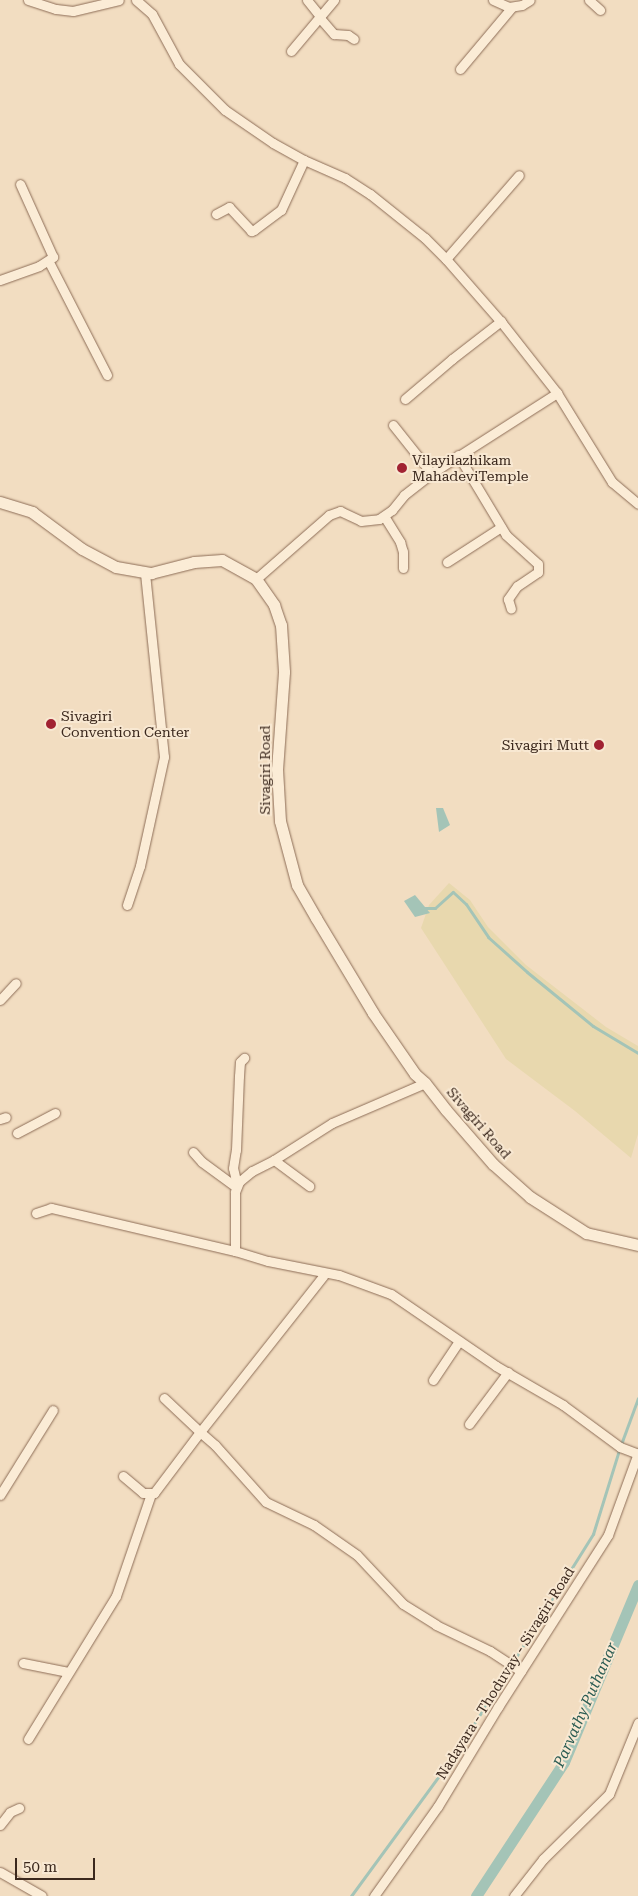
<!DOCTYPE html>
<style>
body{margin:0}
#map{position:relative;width:638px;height:1896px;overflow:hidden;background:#f2ddc1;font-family:"Roboto Serif",serif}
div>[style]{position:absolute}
.farmland>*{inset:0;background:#e8d8ae}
.water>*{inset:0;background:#a4c4b7}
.stream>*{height:3px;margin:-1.5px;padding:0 1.5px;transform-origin:1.5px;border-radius:1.5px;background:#a4c4b7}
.canal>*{height:11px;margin:-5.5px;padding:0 5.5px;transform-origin:5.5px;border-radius:5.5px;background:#a4c4b7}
.roads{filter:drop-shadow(0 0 1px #8d6d57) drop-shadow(0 0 1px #8d6d57)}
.minor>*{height:9px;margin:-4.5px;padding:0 4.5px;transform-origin:4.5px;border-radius:4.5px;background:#fbecd6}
.secondary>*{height:11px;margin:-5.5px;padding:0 5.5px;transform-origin:5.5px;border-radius:5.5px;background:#fbecd6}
.dots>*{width:14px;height:14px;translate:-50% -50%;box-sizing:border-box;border:2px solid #f8e8d2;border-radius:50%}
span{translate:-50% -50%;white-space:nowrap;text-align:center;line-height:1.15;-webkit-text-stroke:4px #f8e8d2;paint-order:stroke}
.poi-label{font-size:14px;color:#3b281d}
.left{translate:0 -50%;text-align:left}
.right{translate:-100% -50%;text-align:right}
.street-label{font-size:14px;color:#3b281d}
.water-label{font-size:15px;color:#2b5c53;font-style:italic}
.scale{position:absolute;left:15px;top:1858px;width:80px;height:22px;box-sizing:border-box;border:2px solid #3b281d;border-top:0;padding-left:6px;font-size:15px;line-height:18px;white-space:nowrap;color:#3b281d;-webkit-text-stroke:4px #f8e8d2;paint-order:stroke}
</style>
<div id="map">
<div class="farmland">
<div style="clip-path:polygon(449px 883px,470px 900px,488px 927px,526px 965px,606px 1027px,638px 1046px,638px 1134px,631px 1158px,575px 1111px,506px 1059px,421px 928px,429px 905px)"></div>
</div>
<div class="water">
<div style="clip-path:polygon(436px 808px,443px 808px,450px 825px,439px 832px)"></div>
<div style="clip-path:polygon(415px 895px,430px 913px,415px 917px,404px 901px)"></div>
</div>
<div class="stream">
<div style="left:422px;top:908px;width:13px"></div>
<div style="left:435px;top:908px;width:24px;rotate:-42deg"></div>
<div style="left:453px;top:892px;width:18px;rotate:43deg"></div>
<div style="left:466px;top:904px;width:40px;rotate:56deg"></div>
<div style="left:488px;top:937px;width:52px;rotate:41.9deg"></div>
<div style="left:527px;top:972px;width:85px;rotate:39.3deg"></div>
<div style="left:593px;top:1026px;width:52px;rotate:31deg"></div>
<div style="left:351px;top:1896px;width:176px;rotate:-53.8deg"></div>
<div style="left:455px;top:1754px;width:260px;rotate:-57.9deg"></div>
<div style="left:593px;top:1534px;width:91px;rotate:-72.8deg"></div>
<div style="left:620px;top:1447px;width:52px;rotate:-69.8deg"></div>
</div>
<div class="canal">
<div style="left:476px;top:1896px;width:160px;rotate:-56.7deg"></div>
<div style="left:564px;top:1762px;width:192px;rotate:-67.3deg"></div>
</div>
<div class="roads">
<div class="minor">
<div style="left:28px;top:0;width:29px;rotate:18deg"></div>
<div style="left:56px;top:9px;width:17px;rotate:7deg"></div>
<div style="left:73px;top:11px;width:47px;rotate:-13.4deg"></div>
<div style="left:136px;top:0;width:21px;rotate:41deg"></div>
<div style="left:152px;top:14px;width:57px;rotate:61.6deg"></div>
<div style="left:179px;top:64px;width:65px;rotate:45deg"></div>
<div style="left:225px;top:110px;width:58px;rotate:34.5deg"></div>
<div style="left:273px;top:143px;width:35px;rotate:29deg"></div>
<div style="left:304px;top:160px;width:45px;rotate:23.7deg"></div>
<div style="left:345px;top:178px;width:30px;rotate:33deg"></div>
<div style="left:370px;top:194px;width:70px;rotate:38.7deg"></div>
<div style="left:425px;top:238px;width:30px;rotate:45deg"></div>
<div style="left:446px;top:259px;width:85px;rotate:48.8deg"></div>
<div style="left:502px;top:323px;width:89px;rotate:51.8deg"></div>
<div style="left:557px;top:393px;width:105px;rotate:58.3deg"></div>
<div style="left:612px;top:482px;width:34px;rotate:40deg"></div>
<div style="left:307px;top:0;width:21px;rotate:51deg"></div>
<div style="left:493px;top:0;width:17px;rotate:24deg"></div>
<div style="left:509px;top:7px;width:13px;rotate:-9deg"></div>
<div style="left:522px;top:5px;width:9px;rotate:-32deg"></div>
<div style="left:589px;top:0;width:15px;rotate:42deg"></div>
<div style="left:319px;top:17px;width:23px;rotate:49deg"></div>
<div style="left:334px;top:34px;width:14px;rotate:4deg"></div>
<div style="left:348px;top:35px;width:7px;rotate:34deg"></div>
<div style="left:291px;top:51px;width:67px;rotate:-49.9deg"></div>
<div style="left:460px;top:69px;width:81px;rotate:-50deg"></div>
<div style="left:216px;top:214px;width:15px;rotate:-28deg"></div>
<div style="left:229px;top:207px;width:33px;rotate:47deg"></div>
<div style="left:251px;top:231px;width:3px;rotate:-18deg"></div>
<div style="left:254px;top:230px;width:34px;rotate:-37deg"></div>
<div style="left:281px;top:210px;width:55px;rotate:-65.3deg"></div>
<div style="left:446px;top:259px;width:111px;rotate:-49deg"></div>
<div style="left:49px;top:262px;width:127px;rotate:62.8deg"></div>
<div style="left:0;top:280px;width:41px;rotate:-19.7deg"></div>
<div style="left:39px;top:266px;width:17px;rotate:-33deg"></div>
<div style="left:53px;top:257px;width:80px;rotate:-114.3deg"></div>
<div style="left:405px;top:399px;width:62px;rotate:-40.4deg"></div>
<div style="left:452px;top:359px;width:62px;rotate:-37.8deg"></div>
<div style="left:393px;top:425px;width:63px;rotate:51.5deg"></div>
<div style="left:458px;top:455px;width:93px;rotate:59deg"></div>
<div style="left:506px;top:535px;width:43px;rotate:42.2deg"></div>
<div style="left:538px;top:564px;width:8px;rotate:90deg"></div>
<div style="left:538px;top:572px;width:25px;rotate:146deg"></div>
<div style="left:517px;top:586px;width:16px;rotate:125deg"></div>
<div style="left:508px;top:599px;width:10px;rotate:73deg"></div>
<div style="left:384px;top:516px;width:31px;rotate:58deg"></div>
<div style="left:400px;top:542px;width:10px;rotate:73deg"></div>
<div style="left:403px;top:552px;width:16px;rotate:90deg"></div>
<div style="left:447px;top:562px;width:64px;rotate:-32.9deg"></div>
<div style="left:256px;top:579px;width:97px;rotate:-41.2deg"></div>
<div style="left:329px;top:515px;width:12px;rotate:-20deg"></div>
<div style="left:340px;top:511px;width:23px;rotate:25deg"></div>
<div style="left:361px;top:521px;width:18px;rotate:-6deg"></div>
<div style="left:379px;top:519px;width:16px;rotate:-35deg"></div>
<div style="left:392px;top:510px;width:19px;rotate:-51deg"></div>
<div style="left:404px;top:495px;width:39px;rotate:-38deg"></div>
<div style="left:435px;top:471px;width:145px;rotate:-32.6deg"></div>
<div style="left:127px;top:905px;width:41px;rotate:-71.6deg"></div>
<div style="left:140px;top:866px;width:112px;rotate:-77.6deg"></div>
<div style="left:164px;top:757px;width:186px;rotate:-95.9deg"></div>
<div style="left:0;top:1000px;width:23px;rotate:-47deg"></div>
<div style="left:425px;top:1083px;width:101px;rotate:156.7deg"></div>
<div style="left:332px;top:1123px;width:69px;rotate:147.5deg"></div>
<div style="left:274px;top:1160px;width:25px;rotate:153deg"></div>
<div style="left:252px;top:1171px;width:17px;rotate:140deg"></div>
<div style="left:239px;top:1182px;width:11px;rotate:112deg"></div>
<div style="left:235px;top:1192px;width:59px;rotate:90deg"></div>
<div style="left:235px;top:1251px;width:34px;rotate:17deg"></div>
<div style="left:268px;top:1261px;width:72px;rotate:11.2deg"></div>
<div style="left:339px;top:1275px;width:55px;rotate:20.1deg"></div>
<div style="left:391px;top:1294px;width:127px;rotate:34.4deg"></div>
<div style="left:496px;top:1366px;width:78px;rotate:30.2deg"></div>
<div style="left:563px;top:1405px;width:71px;rotate:36.4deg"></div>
<div style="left:620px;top:1447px;width:19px;rotate:21deg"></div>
<div style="left:0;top:1119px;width:6px;rotate:-18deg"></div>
<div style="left:17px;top:1133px;width:43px;rotate:-27.8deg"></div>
<div style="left:193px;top:1152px;width:13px;rotate:48deg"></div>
<div style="left:202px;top:1162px;width:42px;rotate:36.3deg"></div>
<div style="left:274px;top:1160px;width:44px;rotate:36.6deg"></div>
<div style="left:237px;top:1185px;width:17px;rotate:-103deg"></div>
<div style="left:233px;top:1168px;width:18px;rotate:-81deg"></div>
<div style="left:236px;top:1150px;width:74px;rotate:-87.7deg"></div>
<div style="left:239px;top:1076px;width:14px;rotate:-86deg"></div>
<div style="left:240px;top:1062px;width:6px;rotate:-45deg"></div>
<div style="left:36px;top:1213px;width:16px;rotate:-18deg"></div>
<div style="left:51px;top:1208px;width:189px;rotate:13.2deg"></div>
<div style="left:433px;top:1380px;width:47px;rotate:-56.3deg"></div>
<div style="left:164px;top:1398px;width:50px;rotate:43.4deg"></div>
<div style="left:200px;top:1432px;width:199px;rotate:-51.7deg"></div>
<div style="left:469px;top:1424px;width:65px;rotate:-53.1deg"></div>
<div style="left:123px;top:1476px;width:26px;rotate:40deg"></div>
<div style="left:143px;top:1493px;width:11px"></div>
<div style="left:154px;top:1493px;width:76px;rotate:-53deg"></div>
<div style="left:200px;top:1432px;width:20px;rotate:41deg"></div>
<div style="left:215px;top:1445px;width:76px;rotate:48.2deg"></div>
<div style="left:266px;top:1502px;width:53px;rotate:25.6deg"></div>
<div style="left:314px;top:1525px;width:52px;rotate:34.9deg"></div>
<div style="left:357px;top:1555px;width:67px;rotate:46.8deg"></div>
<div style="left:403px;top:1604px;width:39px;rotate:32deg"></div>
<div style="left:436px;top:1625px;width:60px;rotate:25.7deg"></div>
<div style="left:490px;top:1651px;width:37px;rotate:33deg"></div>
<div style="left:0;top:1495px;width:100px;rotate:-58.1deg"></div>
<div style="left:23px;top:1663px;width:46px;rotate:11.3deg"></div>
<div style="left:28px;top:1739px;width:168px;rotate:-58.4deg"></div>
<div style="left:116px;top:1596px;width:108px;rotate:-71.1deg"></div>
<div style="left:0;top:1825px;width:16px;rotate:-52deg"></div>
<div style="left:10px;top:1812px;width:10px;rotate:-24deg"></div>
<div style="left:0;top:1872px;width:48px;rotate:29.7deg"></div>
<div style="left:374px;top:1896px;width:110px;rotate:-54.6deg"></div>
<div style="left:438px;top:1806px;width:116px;rotate:-58.8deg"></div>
<div style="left:498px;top:1707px;width:204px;rotate:-57.4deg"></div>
<div style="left:608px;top:1535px;width:87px;rotate:-69.9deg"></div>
<div style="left:514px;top:1896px;width:47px;rotate:-51.9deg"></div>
<div style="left:543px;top:1859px;width:93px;rotate:-44.6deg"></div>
<div style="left:609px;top:1794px;width:77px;rotate:-67.8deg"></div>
</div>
<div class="secondary">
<div style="left:0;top:502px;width:34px;rotate:17deg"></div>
<div style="left:32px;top:512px;width:62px;rotate:36.5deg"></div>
<div style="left:82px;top:549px;width:38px;rotate:28deg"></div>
<div style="left:116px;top:567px;width:36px;rotate:10deg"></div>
<div style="left:151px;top:573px;width:44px;rotate:-14.3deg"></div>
<div style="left:194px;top:562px;width:28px;rotate:-4deg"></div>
<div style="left:222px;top:560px;width:39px;rotate:29deg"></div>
<div style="left:256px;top:579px;width:32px;rotate:55deg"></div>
<div style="left:274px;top:605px;width:21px;rotate:71deg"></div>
<div style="left:281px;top:625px;width:47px;rotate:86.3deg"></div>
<div style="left:284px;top:672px;width:97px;rotate:94.1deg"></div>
<div style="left:277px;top:769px;width:52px;rotate:86.7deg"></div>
<div style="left:280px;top:821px;width:66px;rotate:75.1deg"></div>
<div style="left:297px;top:885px;width:38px;rotate:60deg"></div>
<div style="left:316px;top:918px;width:111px;rotate:59deg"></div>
<div style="left:373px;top:1013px;width:74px;rotate:55.5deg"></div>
<div style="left:415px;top:1074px;width:13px;rotate:42deg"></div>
<div style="left:425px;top:1083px;width:34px;rotate:52deg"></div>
<div style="left:446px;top:1110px;width:72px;rotate:49deg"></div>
<div style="left:493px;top:1164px;width:50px;rotate:41.7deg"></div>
<div style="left:530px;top:1197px;width:67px;rotate:32.7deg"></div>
<div style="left:586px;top:1233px;width:53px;rotate:13deg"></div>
</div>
</div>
<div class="dots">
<div style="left:402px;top:468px;background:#a12232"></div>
<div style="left:51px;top:724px;background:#a12232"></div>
<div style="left:599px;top:745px;background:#a12232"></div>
</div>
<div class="poi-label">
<span class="left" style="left:412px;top:468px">Vilayilazhikam<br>MahadeviTemple</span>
<span class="left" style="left:61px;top:724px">Sivagiri<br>Convention Center</span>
<span class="right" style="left:589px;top:745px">Sivagiri Mutt</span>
</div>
<div class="street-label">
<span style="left:265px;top:770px;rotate:-90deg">Sivagiri Road</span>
<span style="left:479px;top:1123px;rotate:49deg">Sivagiri Road</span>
<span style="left:505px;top:1673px;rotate:-58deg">Nadayara - Thoduvay - Sivagiri Road</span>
</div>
<div class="water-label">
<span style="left:586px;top:1705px;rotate:-66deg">Parvathy Puthanar</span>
</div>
<div class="scale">50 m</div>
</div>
